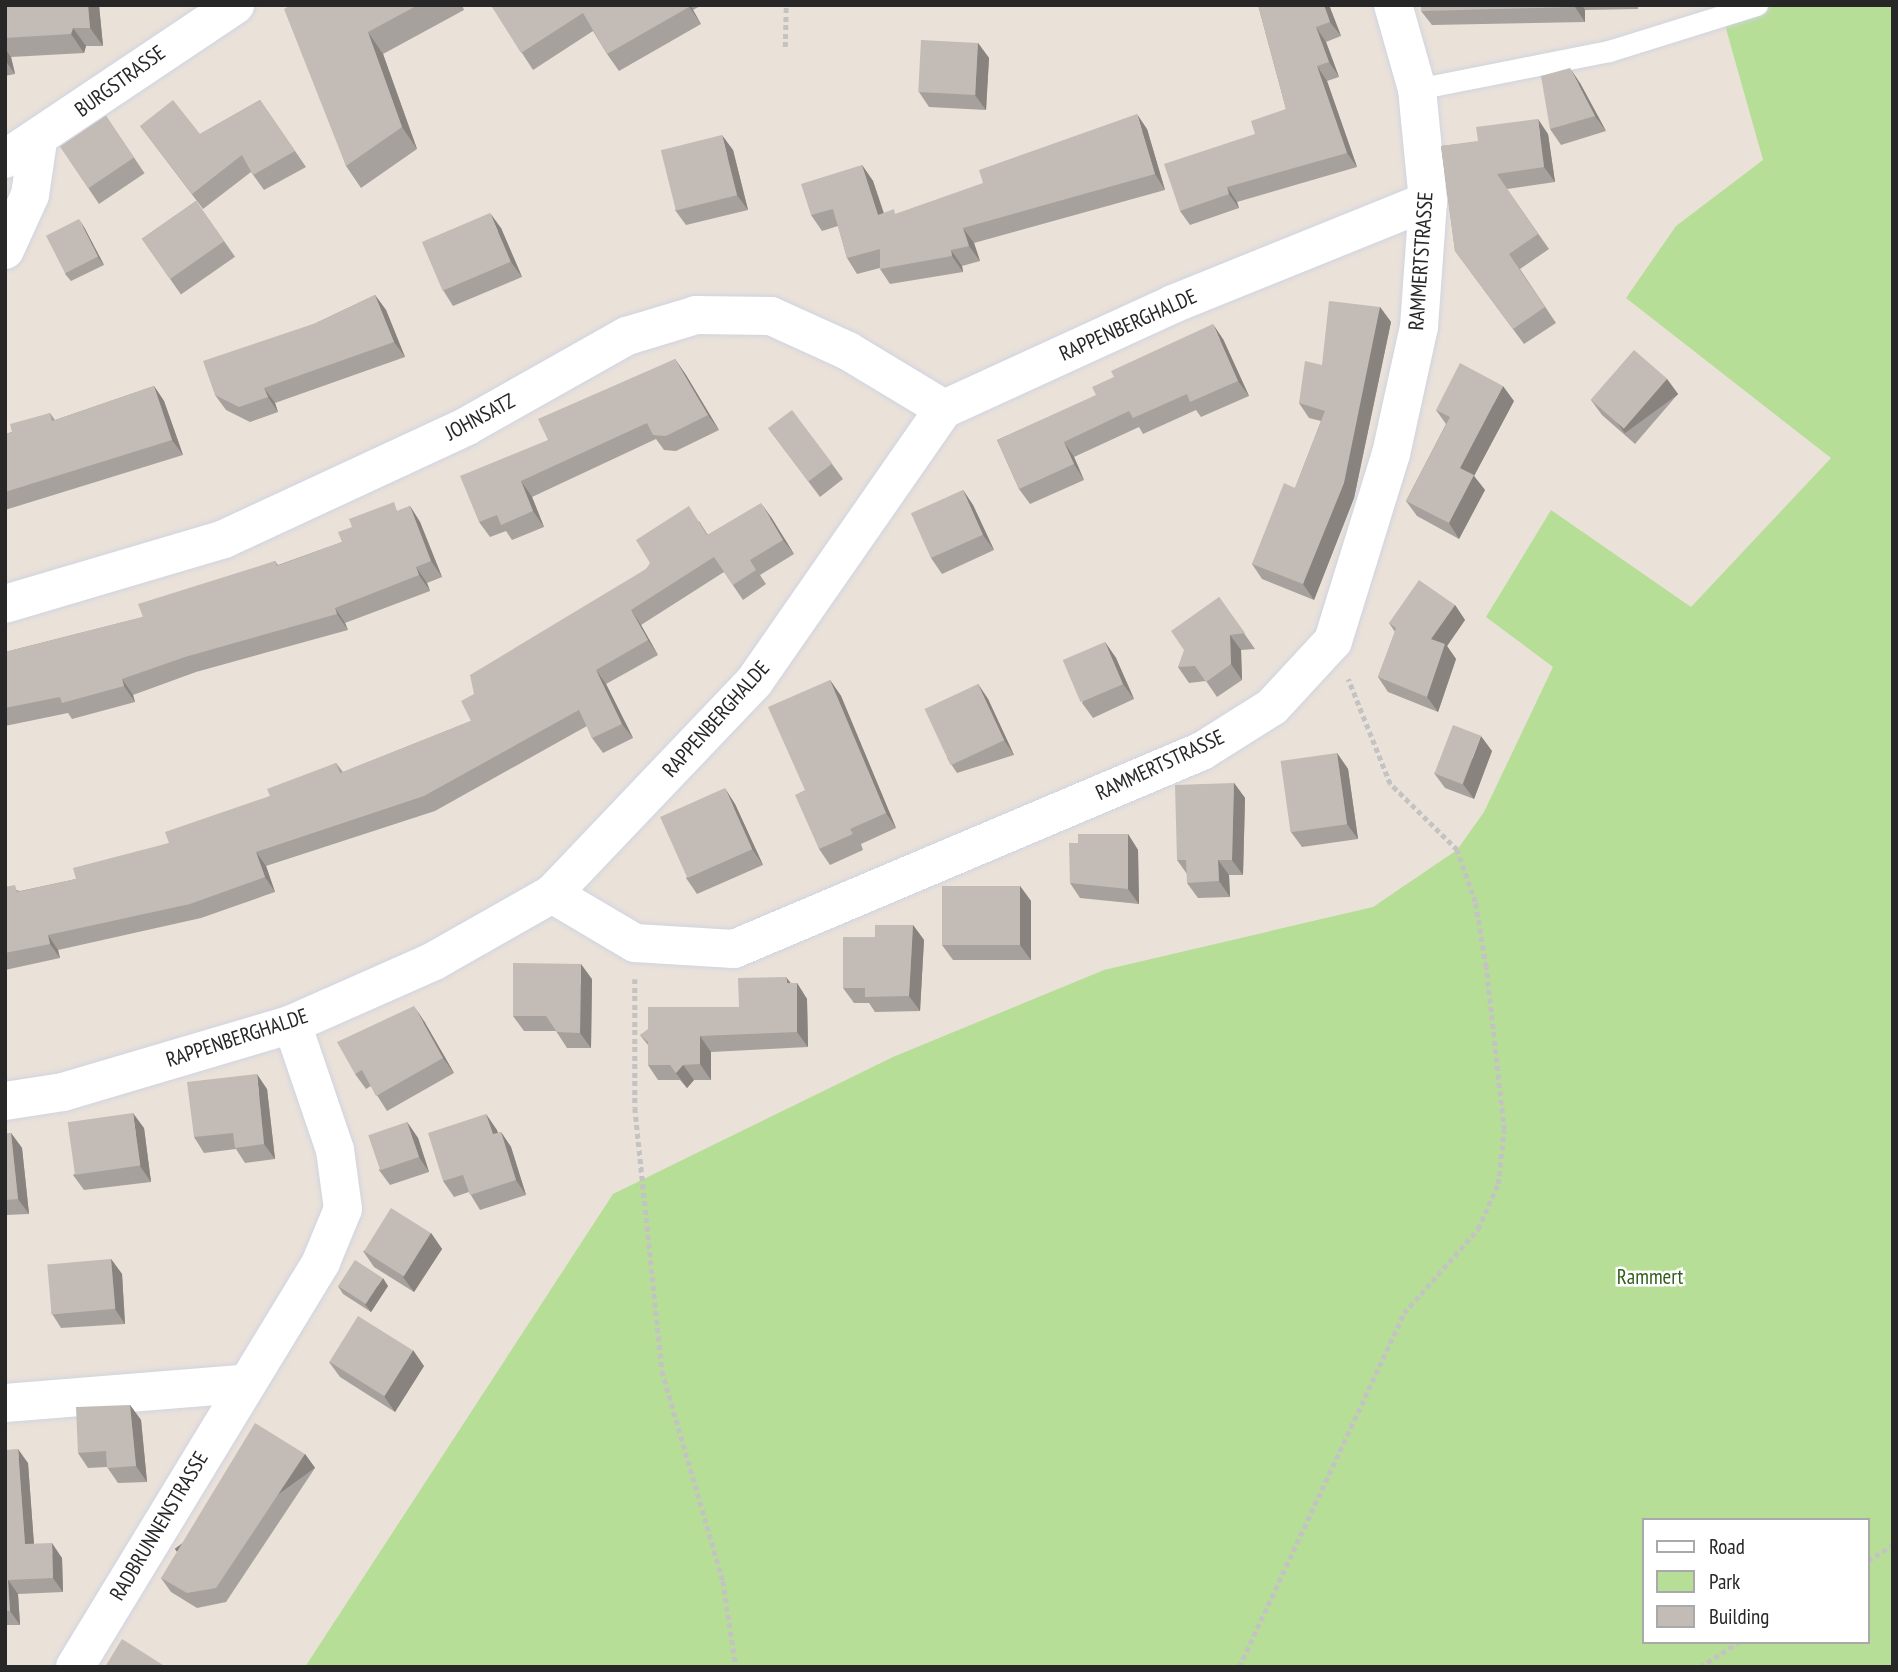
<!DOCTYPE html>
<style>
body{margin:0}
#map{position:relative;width:1898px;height:1672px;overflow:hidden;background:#eae1d9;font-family:"PT Sans Narrow",sans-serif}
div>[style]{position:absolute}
.green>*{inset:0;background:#b7de97}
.path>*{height:4.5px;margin-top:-2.25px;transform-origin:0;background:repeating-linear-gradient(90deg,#c3c3c3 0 5px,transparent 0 8.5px)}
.roads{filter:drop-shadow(0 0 2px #cfd4e0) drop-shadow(0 0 2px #cfd4e0)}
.lane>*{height:21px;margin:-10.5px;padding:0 10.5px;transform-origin:10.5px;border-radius:10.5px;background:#fff}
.street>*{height:38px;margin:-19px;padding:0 19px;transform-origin:19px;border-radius:19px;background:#fff}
.wall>*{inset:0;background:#a7a19d;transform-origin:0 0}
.shaded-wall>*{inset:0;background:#88837f;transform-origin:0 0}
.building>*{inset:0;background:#c2bbb6;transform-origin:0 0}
span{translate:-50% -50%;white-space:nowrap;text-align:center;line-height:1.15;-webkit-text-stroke:5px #fff;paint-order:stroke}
.street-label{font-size:21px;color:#272727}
.park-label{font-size:21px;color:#32601c}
.frame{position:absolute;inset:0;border:7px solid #272727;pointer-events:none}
.legend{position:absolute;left:1642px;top:1518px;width:228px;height:126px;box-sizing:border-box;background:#fff;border:2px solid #a9a9a9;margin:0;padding:9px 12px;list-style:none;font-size:21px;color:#272727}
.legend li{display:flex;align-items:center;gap:14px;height:35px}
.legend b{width:35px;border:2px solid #a9a9a9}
</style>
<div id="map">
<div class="green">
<div style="clip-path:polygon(evenodd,1757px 5px,1893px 5px,1893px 1667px,305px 1667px,613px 1194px,893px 1057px,1104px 970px,1373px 907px,1457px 850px,1484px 812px,1553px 667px,1486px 617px,1551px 510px,1691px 607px,1831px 458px,1626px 298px,1676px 226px,1763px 160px,1723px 18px,1757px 5px,1644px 1520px,1868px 1520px,1868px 1642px,1644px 1642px,1644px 1520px)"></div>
</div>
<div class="path">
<div style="left:785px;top:47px;width:42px;rotate:-88.6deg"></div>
<div style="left:635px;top:979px;width:129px;rotate:90deg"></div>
<div style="left:635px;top:1108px;width:264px;rotate:84.1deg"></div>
<div style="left:662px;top:1371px;width:219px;rotate:73.8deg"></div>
<div style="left:723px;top:1581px;width:87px;rotate:81.4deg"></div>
<div style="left:1868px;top:1561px;width:30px;rotate:-33deg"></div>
<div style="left:1239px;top:1667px;width:391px;rotate:-65deg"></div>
<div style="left:1404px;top:1313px;width:112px;rotate:-48.6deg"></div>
<div style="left:1478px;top:1229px;width:49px;rotate:-66deg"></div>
<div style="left:1498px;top:1184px;width:54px;rotate:-83.7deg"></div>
<div style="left:1504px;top:1130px;width:164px;rotate:-96.3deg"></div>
<div style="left:1486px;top:967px;width:66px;rotate:-99.6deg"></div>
<div style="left:1475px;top:902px;width:55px;rotate:-109.1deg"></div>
<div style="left:1457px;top:850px;width:94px;rotate:-135.4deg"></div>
<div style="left:1390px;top:784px;width:113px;rotate:-111.8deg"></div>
<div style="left:1700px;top:1667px;width:46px;rotate:-32.7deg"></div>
</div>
<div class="roads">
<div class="lane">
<div style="left:1417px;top:89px;width:196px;rotate:-11.2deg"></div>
<div style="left:1609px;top:51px;width:155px;rotate:-17.3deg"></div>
</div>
<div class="street">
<div style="left:5px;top:159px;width:277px;rotate:-33.8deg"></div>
<div style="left:5px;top:250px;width:60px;rotate:-65.6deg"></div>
<div style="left:30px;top:195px;width:55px;rotate:-81.6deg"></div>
<div style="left:5px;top:604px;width:228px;rotate:-16.5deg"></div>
<div style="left:224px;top:539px;width:268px;rotate:-24.9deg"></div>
<div style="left:467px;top:426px;width:184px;rotate:-29.4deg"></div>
<div style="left:627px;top:336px;width:72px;rotate:-16.9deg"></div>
<div style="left:696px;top:315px;width:75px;rotate:0.8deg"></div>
<div style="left:771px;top:316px;width:85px;rotate:24.4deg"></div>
<div style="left:848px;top:351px;width:112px;rotate:31.1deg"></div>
<div style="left:552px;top:894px;width:96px;rotate:30.6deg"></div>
<div style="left:635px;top:943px;width:99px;rotate:3.5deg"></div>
<div style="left:734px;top:949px;width:508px;rotate:-22.93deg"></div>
<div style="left:1202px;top:751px;width:83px;rotate:-32.2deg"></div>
<div style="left:1272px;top:707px;width:90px;rotate:-47.3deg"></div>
<div style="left:1333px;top:641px;width:196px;rotate:-72.8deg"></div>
<div style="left:1391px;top:454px;width:130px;rotate:-77.6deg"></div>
<div style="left:1419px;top:327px;width:126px;rotate:-85.9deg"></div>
<div style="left:1428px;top:201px;width:113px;rotate:-95.6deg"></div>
<div style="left:1417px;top:89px;width:87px;rotate:-105.9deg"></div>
<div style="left:5px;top:1101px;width:59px;rotate:-8.8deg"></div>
<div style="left:63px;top:1092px;width:239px;rotate:-16.5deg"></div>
<div style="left:292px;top:1024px;width:155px;rotate:-23.9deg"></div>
<div style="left:434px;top:961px;width:136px;rotate:-29.6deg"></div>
<div style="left:552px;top:894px;width:293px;rotate:-46.4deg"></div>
<div style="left:754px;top:682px;width:333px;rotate:-55.2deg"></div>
<div style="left:944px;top:409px;width:252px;rotate:-24.6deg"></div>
<div style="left:1173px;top:304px;width:275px;rotate:-22deg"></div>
<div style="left:5px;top:1403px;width:239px;rotate:-4.6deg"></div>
<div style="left:75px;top:1667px;width:474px;rotate:-58.7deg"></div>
<div style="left:321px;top:1262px;width:57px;rotate:-67.5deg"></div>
<div style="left:343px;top:1209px;width:60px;rotate:-97.7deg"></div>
<div style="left:335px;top:1150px;width:133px;rotate:-108.8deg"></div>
</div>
</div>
<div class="wall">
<div style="clip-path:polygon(5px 5px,99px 5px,103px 46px,86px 46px,84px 53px,11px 57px,15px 74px,5px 76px)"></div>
<div style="clip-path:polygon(291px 5px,462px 5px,464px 10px,383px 54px,417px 149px,361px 188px,346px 166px)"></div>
<div style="clip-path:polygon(491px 5px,702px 5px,693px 10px,701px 24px,619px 71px,607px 54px,593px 31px,533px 70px)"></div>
<div style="clip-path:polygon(1258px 5px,1329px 5px,1341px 36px,1326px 42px,1339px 77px,1327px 81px,1357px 167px,1237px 202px,1239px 208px,1190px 225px,1180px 211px,1255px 134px,1286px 109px)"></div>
<div style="clip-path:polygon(1421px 5px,1638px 5px,1638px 9px,1585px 10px,1585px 22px,1432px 25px,1421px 11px)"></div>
<div style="clip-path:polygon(978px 43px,989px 58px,986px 110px,929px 107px,919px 92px)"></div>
<div style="clip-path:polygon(1580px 83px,1606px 131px,1561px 145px,1550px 129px)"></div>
<div style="clip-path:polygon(260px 100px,306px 167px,264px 190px,251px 172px,203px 209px,140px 126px,200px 134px)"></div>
<div style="left:106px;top:116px;width:69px;height:55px;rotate:56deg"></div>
<div style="clip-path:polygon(1147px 129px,1165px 190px,974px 243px,980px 261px,962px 266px,963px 272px,890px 284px,880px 269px,880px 268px,857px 274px,847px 258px,838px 226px,822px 231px,811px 215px,862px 165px,873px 181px,884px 213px,897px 214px)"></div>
<div style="clip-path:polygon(1548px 134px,1555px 182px,1507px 189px,1549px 249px,1520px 269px,1556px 323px,1524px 344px,1455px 251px,1441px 146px)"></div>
<div style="clip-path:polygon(733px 150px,748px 210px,686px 225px,675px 210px)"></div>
<div style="left:196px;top:201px;width:68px;height:66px;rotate:55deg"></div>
<div style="clip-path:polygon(84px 227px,104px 265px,71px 281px,65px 274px)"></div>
<div style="clip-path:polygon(501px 228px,522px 277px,453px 306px,443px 290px)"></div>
<div style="clip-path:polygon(375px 295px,386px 310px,405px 357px,275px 403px,278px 412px,250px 422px,226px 410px,215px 395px,316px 323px)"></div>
<div style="clip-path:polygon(1380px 307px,1391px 322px,1354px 498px,1314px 600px,1262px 579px,1252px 564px,1295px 488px,1321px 421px,1309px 418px,1299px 403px,1322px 365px)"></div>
<div style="clip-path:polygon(1223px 339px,1249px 396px,1201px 417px,1196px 410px,1143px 434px,1139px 427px,1074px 457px,1084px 480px,1030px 504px,1019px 489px,997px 440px)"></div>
<div style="clip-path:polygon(675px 359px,686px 375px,719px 430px,676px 451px,664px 450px,656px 439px,532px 497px,544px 527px,512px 540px,506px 531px,490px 537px,479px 522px,548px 440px)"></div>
<div style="clip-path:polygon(1667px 379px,1678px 394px,1635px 444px,1602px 415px,1591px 400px)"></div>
<div style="clip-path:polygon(154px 386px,164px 401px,183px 455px,5px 510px,5px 434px,12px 432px,50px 413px,55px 420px)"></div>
<div style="clip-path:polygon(1514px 401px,1474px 476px,1485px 490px,1459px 539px,1417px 516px,1406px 501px,1446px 424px,1436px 410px)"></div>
<div style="clip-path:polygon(768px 428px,832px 464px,843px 479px,820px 497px)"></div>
<div style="clip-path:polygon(963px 490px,973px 505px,994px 550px,942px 574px,931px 558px)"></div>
<div style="clip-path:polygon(410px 506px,420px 522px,442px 577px,427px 583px,430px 591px,345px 623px,348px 630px,196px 672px,133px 695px,135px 702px,72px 719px,68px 713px,5px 726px,5px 652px,143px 617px,275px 561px,278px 565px,342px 542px,400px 510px)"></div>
<div style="clip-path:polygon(771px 517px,794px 554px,760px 575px,766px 584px,743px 600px,724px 572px,641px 625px,658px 655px,606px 684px,633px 738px,603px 753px,592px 738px,587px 726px,435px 811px,266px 866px,275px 892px,201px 918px,58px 950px,60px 958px,5px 970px,5px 887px,20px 891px,76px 879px,169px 843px,270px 796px,336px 763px,343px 772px,471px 721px,474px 694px,646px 569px,699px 521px,708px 535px)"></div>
<div style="clip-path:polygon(1219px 597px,1255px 649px,1241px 650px,1242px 680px,1217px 697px,1206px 681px,1189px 683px,1178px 667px)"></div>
<div style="clip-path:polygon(1455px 605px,1465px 620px,1447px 646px,1456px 659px,1438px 712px,1388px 692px,1378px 677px,1395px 632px,1389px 623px)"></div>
<div style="clip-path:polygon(1105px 642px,1116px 658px,1134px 699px,1093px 718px,1082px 703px)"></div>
<div style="clip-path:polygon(830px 680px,841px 696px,896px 828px,861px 844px,863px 850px,830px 865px,819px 849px,805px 790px)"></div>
<div style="clip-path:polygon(978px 684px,988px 699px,1014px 755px,957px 773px,947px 758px)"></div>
<div style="clip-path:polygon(1492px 751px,1474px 799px,1445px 788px,1434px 773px)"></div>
<div style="clip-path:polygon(1337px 753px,1348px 769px,1358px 839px,1302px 847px,1291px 832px)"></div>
<div style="clip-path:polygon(1234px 783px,1245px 798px,1243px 875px,1229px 875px,1230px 897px,1198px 898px,1187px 883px,1187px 874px,1177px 860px)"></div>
<div style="clip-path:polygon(735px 804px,763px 865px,697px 894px,686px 878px)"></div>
<div style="clip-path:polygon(1128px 834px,1138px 850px,1139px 904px,1080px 898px,1070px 883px,1078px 843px)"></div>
<div style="clip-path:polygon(1020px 886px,1031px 901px,1031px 960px,953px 960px,942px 945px)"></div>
<div style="clip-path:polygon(913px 925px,924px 940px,920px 1011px,875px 1012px,869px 1003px,854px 1003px,843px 988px,875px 937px)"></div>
<div style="clip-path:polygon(592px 979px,591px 1048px,567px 1048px,556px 1031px,524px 1031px,513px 1016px)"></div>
<div style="clip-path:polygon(791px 983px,797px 983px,807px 999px,808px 1047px,711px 1052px,711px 1080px,694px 1080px,687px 1088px,680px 1080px,658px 1080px,648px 1065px,648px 1045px,640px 1035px,739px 1007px)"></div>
<div style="clip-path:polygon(424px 1021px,454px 1073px,387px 1111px,371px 1086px,366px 1089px,355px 1074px)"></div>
<div style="clip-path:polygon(267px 1089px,275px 1159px,245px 1163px,236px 1149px,204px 1153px,194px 1137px)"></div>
<div style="clip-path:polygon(486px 1114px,498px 1133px,501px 1132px,511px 1147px,526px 1195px,480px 1210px,469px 1192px,454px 1197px,443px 1181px)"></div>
<div style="clip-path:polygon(407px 1122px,418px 1138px,429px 1172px,390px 1185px,379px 1170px)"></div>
<div style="clip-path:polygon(144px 1128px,151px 1182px,84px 1190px,73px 1175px)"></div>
<div style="clip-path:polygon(11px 1133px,22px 1148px,29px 1214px,5px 1215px,5px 1134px)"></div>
<div style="clip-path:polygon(431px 1233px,442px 1249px,414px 1292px,374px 1267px,363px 1251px)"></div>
<div style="clip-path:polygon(111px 1259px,122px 1274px,125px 1324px,61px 1328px,51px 1312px)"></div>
<div style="clip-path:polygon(338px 1286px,388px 1286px,371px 1312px,343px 1294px)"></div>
<div style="clip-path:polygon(329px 1362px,424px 1366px,395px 1412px,340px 1377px)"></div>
<div style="clip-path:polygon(130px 1405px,141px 1420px,147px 1482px,118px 1483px,107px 1467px,88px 1468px,78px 1453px)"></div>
<div style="clip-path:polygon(5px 1450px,28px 1463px,34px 1544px,62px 1558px,63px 1592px,18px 1594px,20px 1625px,5px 1625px)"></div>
<div style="clip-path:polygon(305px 1454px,315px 1468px,226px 1602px,197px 1608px,171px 1592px,161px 1578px)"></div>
</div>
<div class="shaded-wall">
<div style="clip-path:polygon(88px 5px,99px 5px,103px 46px,90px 28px)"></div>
<div style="clip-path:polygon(688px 5px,690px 5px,693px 10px,701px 24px)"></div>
<div style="clip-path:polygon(1324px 5px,1329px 5px,1341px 36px,1330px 22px)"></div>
<div style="clip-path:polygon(1575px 5px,1582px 5px,1585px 10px,1585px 22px,1575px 7px)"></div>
<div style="clip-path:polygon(1316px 27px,1326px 42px,1339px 77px,1329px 62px)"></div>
<div style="clip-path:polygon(73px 28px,86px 46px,84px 53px,71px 34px)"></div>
<div style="clip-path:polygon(368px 32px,383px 54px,417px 149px,402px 127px)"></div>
<div style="clip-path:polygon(978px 43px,989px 58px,986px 110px,975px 95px)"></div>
<div style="clip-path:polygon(5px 49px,11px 57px,15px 74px,5px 60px)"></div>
<div style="clip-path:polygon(1317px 66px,1327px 81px,1357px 167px,1347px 153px)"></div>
<div style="clip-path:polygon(1570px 68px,1580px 83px,1606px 131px,1595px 116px)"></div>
<div style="clip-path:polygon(1137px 114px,1147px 129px,1165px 190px,1155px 174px)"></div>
<div style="clip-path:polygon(1538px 119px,1548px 134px,1555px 182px,1544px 167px)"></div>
<div style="clip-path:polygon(722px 135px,733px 150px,748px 210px,737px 195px)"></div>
<div style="clip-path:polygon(862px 165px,873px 181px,889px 230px,878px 215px)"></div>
<div style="clip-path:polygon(1227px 187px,1237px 202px,1239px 208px,1229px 194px)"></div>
<div style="clip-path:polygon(490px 213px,501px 228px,522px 277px,511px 262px)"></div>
<div style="clip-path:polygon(79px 219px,84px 227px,104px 265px,98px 257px)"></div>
<div style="clip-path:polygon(963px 228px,974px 243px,980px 261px,969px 246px)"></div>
<div style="clip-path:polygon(951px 250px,962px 266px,963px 272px,952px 256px)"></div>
<div style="clip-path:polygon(375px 295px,386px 310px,405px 357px,394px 342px)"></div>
<div style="clip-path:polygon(1380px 307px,1391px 322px,1354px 498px,1314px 600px,1303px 584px)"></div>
<div style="clip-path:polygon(1213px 324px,1223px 339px,1249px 396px,1238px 381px)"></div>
<div style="clip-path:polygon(675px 359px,686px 375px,719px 430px,708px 415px)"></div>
<div style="left:1667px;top:379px;width:19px;height:66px;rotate:54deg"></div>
<div style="clip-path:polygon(154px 386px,164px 401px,183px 455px,172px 440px)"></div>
<div style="clip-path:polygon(1503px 386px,1514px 401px,1474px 476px,1485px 490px,1459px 539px,1449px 523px,1460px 468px)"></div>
<div style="clip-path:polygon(264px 388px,275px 403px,278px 412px,268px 397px)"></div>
<div style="clip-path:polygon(1064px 442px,1074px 457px,1084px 480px,1074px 464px)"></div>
<div style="clip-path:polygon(521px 481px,532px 497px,544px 527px,533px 511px)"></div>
<div style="clip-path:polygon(963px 490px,973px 505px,994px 550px,983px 535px)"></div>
<div style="clip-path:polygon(761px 503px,771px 517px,794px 554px,783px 540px)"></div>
<div style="clip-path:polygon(410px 506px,420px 522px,442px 577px,431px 561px)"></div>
<div style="clip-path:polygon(416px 567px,427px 583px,430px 591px,419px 575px)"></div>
<div style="clip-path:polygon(1455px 605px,1465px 620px,1447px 646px,1456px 659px,1438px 712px,1427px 697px,1431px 639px)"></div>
<div style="clip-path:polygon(335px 608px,345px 623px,348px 630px,337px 614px)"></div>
<div style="clip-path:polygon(631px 610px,641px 625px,658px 655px,648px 640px)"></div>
<div style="clip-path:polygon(1230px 635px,1241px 650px,1242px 680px,1231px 664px)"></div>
<div style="clip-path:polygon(1105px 642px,1116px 658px,1134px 699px,1123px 684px)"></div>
<div style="clip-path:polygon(596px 670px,606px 684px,633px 738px,622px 724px)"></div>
<div style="clip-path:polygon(122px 679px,133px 695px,135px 702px,124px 686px)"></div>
<div style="clip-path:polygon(830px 680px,841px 696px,896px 828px,886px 813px)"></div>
<div style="clip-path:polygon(978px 684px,988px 699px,1014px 755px,1004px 740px)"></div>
<div style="clip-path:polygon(1481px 736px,1492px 751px,1474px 799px,1463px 784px)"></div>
<div style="clip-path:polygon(1337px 753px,1348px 769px,1358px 839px,1347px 824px)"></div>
<div style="clip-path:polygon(1234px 783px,1245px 798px,1243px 875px,1232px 860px)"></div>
<div style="clip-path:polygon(725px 788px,735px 804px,763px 865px,752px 849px)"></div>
<div style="clip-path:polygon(1128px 834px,1138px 850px,1139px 904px,1128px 889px)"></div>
<div style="clip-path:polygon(256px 852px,266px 866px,275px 892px,265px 877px)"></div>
<div style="clip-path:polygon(1218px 860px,1229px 875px,1230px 897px,1219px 881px)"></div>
<div style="clip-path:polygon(1020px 886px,1031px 901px,1031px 960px,1020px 945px)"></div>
<div style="clip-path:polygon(913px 925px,924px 940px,920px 1011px,909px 996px)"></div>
<div style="clip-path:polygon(48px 935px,58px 950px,60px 958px,50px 944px)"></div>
<div style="clip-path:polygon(581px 964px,592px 979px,591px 1048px,580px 1033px)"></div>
<div style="clip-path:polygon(786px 977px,797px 991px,797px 983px,807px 999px,808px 1047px,797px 1032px)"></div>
<div style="clip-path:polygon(414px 1006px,424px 1021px,454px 1073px,443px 1058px)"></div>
<div style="clip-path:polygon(700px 1036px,711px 1052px,711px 1080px,700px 1064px)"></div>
<div style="clip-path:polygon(683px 1065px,694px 1080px,687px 1088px,676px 1073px)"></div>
<div style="clip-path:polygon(257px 1074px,267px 1089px,275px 1159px,264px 1144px)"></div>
<div style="clip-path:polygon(133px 1113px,144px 1128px,151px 1182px,140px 1166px)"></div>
<div style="clip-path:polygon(486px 1114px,497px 1130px,504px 1150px,493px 1134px)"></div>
<div style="clip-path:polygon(407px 1122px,418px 1138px,429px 1172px,419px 1157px)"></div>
<div style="clip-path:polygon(501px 1132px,511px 1147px,526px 1195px,516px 1180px)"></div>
<div style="clip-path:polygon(11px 1133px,22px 1148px,29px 1214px,18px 1199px)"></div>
<div style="clip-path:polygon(431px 1233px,442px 1249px,414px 1292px,403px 1277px)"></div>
<div style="clip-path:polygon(111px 1259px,122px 1274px,125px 1324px,115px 1309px)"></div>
<div style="clip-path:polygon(383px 1278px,388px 1286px,371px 1312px,365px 1304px)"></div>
<div style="clip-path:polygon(413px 1350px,424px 1366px,395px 1412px,384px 1396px)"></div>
<div style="clip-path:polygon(130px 1405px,141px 1420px,147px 1482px,136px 1466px)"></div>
<div style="clip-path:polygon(18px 1449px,28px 1463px,35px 1559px,25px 1544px)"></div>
<div style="left:305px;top:1454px;width:17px;height:161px;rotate:54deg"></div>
<div style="clip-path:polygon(52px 1543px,62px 1558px,63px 1592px,53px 1578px)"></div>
<div style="clip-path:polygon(8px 1580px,18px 1594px,20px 1625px,10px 1611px)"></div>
</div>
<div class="building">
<div style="clip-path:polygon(5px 5px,88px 5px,90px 28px,73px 28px,71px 34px,5px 38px)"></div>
<div style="clip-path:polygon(291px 5px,418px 5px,368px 32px,402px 127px,346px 166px,284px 9px)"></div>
<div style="clip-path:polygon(491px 5px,688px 5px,689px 7px,607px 54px,583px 13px,521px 53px)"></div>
<div style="clip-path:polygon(1258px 5px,1324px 5px,1330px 22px,1316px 27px,1329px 62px,1317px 66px,1347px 153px,1227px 187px,1229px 194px,1180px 211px,1164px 164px,1255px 134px,1251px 121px,1286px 109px)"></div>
<div style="clip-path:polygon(1421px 5px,1575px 5px,1575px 7px,1421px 11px)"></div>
<div style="left:921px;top:40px;width:57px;height:52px;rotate:3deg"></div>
<div style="clip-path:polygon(1570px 68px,1595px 116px,1550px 129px,1541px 76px)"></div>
<div style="clip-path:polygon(173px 100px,200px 134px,260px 100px,295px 151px,253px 175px,242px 155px,192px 194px,140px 126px)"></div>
<div style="clip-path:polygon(1137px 114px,1155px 174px,963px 228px,969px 246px,951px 250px,952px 256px,880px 269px,880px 249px,847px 258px,833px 209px,811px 215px,801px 184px,862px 165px,878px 215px,894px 209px,895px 214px,983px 183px,979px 170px)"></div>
<div style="left:106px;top:116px;width:50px;height:55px;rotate:56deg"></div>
<div style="clip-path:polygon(1538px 119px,1544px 167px,1497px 174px,1538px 234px,1509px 254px,1545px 307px,1513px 329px,1455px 251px,1441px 146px,1478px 141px,1476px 127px)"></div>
<div style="left:722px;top:135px;width:62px;height:63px;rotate:76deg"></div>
<div style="left:196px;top:201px;width:49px;height:66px;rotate:55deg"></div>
<div style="left:490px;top:213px;width:53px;height:74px;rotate:67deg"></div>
<div style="left:79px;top:219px;width:42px;height:37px;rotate:63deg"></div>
<div style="clip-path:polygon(375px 295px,394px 342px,264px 388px,268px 397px,239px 407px,215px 395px,203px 361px,316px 323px)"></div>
<div style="clip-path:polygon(1329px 301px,1380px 307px,1344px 483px,1303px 584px,1252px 564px,1284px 483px,1295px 488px,1325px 411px,1299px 403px,1305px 361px,1322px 365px)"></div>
<div style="clip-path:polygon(1213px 324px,1238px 381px,1190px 402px,1187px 394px,1133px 418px,1129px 411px,1064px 442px,1074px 464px,1019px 489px,997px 440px,1096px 395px,1092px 387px,1114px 377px,1111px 371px)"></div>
<div style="left:1634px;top:350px;width:44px;height:66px;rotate:41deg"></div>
<div style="clip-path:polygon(675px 359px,708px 415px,666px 436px,653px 435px,647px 423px,521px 481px,533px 511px,501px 525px,497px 515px,479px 522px,460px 476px,548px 440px,538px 419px)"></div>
<div style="clip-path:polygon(1460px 363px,1503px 386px,1460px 468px,1474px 475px,1449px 523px,1406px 501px,1450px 417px,1436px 410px)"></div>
<div style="clip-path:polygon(154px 386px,172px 440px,5px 492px,5px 434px,12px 432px,10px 424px,50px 413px,52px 421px)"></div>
<div style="left:792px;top:410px;width:67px;height:30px;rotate:53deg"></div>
<div style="left:963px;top:490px;width:49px;height:57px;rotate:66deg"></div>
<div style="clip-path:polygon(394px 502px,397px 511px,410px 506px,431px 561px,416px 567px,419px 575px,335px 608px,337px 614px,185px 657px,122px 679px,124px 686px,62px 703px,60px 697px,5px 708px,5px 652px,143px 617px,138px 604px,275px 561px,277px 566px,342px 542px,338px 532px,352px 527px,349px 519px)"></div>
<div style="clip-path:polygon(761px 503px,783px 540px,750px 560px,756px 570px,733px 585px,714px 557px,631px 610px,648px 640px,596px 670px,622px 724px,592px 738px,579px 710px,424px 796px,256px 852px,265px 877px,190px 904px,48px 935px,50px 944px,5px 953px,5px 887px,15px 885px,17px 892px,76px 879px,73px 868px,169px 843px,165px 832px,270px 796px,267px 789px,336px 763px,340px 773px,471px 721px,461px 701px,474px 694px,470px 675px,646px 569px,650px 563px,636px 540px,689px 506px,707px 535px)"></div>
<div style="clip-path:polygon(1419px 580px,1455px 605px,1431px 639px,1445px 644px,1427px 697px,1378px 677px,1396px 628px,1389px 623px)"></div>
<div style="clip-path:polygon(1219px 597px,1245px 633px,1230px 635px,1231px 664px,1206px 682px,1195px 666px,1178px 667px,1184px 650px,1171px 631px)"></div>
<div style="left:1105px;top:642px;width:46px;height:46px;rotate:67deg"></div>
<div style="clip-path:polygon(830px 680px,886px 813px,850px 829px,853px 834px,819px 849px,795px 795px,805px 790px,768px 707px)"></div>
<div style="left:978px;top:684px;width:62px;height:59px;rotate:65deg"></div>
<div style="left:1453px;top:725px;width:30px;height:52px;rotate:21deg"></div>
<div style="left:1337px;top:753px;width:72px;height:57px;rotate:82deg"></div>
<div style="clip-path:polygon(1234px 783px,1232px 860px,1218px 860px,1219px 881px,1187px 883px,1186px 860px,1177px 860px,1175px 785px)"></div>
<div style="left:725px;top:788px;width:67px;height:71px;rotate:66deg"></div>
<div style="clip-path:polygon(1078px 834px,1128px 834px,1128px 889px,1070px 883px,1069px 843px,1078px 843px)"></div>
<div style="left:942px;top:886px;width:78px;height:59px"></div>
<div style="clip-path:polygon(875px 925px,913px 925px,909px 996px,865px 997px,865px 988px,843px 988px,843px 937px,875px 937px)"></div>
<div style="clip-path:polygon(513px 963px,581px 964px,580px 1033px,557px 1032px,546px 1016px,513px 1016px)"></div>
<div style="clip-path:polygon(786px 977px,787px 983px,797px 983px,797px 1032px,700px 1036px,700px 1064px,683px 1065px,676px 1073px,670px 1065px,648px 1065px,648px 1042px,640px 1035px,648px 1029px,648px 1007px,739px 1007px,738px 978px)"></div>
<div style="clip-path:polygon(414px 1006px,443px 1058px,376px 1096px,362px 1070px,355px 1074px,337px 1042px)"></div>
<div style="clip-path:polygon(257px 1074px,264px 1144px,235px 1148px,233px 1133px,194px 1137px,187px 1082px)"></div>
<div style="left:133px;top:1113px;width:53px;height:66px;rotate:82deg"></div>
<div style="clip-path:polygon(486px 1114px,493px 1134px,501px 1132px,516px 1180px,470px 1195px,463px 1175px,443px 1181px,428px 1133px)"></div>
<div style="left:407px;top:1122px;width:37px;height:41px;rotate:71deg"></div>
<div style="clip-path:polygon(11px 1133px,18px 1199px,5px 1200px,5px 1134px)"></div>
<div style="left:391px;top:1208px;width:47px;height:51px;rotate:32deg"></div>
<div style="left:111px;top:1259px;width:50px;height:64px;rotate:85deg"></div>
<div style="left:355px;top:1260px;width:33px;height:31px;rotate:33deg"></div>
<div style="left:358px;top:1316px;width:65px;height:54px;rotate:32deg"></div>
<div style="clip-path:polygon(130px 1405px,136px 1466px,107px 1468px,106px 1451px,78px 1453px,76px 1407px)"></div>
<div style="clip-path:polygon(255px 1423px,305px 1454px,216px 1588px,187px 1593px,161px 1578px)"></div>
<div style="clip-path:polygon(18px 1449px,25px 1544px,52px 1543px,53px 1578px,8px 1580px,10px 1611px,5px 1611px,5px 1450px)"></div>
<div style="clip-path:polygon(122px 1639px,166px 1667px,105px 1667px)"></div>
</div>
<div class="street-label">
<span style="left:120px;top:81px;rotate:-36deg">BURGSTRASSE</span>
<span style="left:1421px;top:261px;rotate:-86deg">RAMMERTSTRASSE</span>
<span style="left:1128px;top:325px;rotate:-24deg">RAPPENBERGHALDE</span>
<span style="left:480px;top:417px;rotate:-28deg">JOHNSATZ</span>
<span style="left:716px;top:719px;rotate:-48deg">RAPPENBERGHALDE</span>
<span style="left:1160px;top:765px;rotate:-25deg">RAMMERTSTRASSE</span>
<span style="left:237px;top:1038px;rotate:-18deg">RAPPENBERGHALDE</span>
<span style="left:159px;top:1526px;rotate:-59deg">RADBRUNNENSTRASSE</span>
</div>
<div class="park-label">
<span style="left:1650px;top:1277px">Rammert</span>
</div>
<div class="frame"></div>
<ul class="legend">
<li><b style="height:9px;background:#fff"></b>Road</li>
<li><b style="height:19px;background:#b7de97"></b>Park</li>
<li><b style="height:19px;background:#c2bbb6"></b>Building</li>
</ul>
</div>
